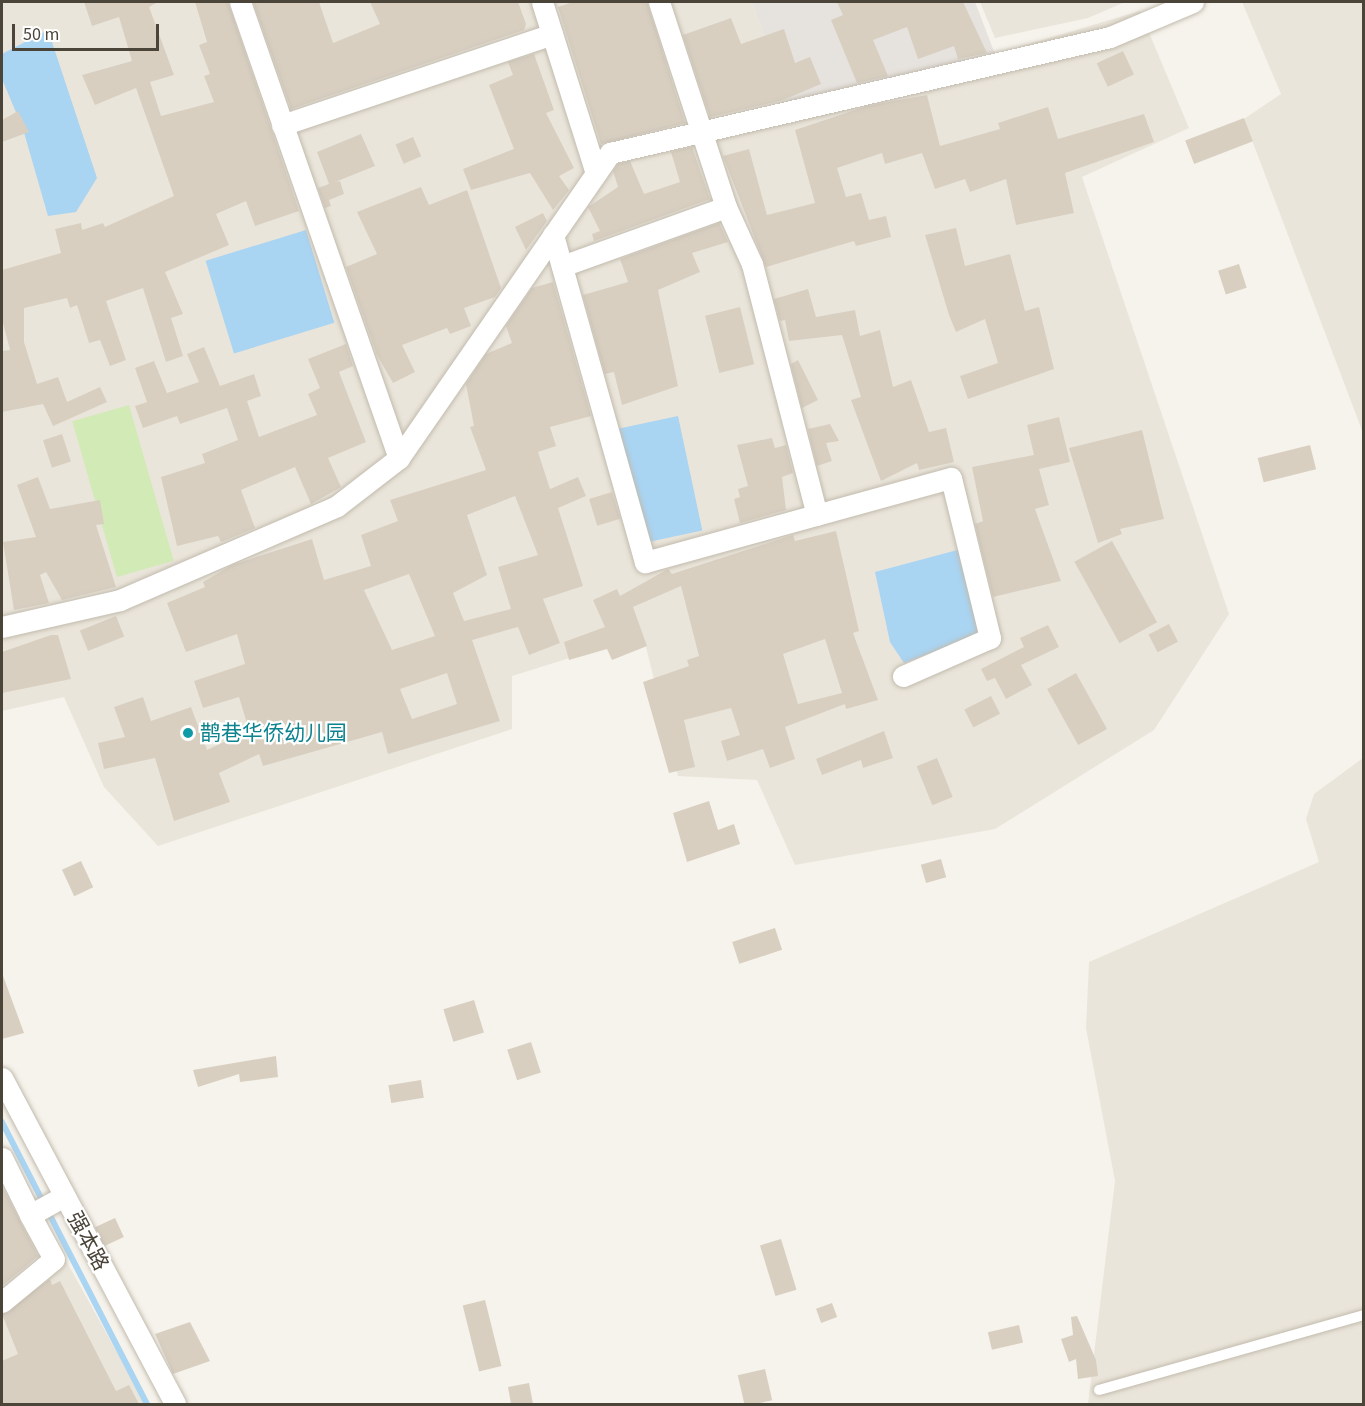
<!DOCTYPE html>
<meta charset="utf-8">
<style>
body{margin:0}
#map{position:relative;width:1365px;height:1406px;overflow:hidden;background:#f6f3ec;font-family:"Source Sans 3","Noto Sans SC",sans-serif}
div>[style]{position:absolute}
.residential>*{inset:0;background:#eae5da}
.industrial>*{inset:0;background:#e6e2dd}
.green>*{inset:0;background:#d2eab5;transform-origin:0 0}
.water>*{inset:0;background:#a9d4f2;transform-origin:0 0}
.stream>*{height:6px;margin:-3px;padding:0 3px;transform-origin:3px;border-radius:3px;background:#a9d4f2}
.building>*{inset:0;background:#d8cfc1;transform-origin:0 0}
.roads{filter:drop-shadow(0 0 2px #c2bbae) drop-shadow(0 0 2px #c2bbae)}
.lane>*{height:10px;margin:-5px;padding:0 5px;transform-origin:5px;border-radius:5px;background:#fff}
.street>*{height:21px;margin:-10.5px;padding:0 10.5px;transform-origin:10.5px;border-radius:10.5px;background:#fff}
.dots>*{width:16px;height:16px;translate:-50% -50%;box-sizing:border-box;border:3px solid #fff;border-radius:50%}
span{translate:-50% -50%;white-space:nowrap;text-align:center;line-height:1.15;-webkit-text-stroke:4.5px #fff;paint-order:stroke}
.culture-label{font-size:21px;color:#0d838f}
.left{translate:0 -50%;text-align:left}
.street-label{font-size:21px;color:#4b4439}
.frame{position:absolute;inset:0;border:3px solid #4b4439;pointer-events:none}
.scale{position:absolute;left:12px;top:24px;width:147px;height:27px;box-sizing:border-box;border:3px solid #4b4439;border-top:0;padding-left:8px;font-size:18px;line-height:21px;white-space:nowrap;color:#4b4439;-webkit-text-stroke:4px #fff;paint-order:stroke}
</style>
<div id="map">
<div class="residential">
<div style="clip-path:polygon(2px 2px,752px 2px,789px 102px,833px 102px,1140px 11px,1189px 128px,1082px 177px,1229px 614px,1154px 730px,995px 829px,795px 865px,757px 780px,678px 776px,643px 635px,512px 676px,512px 729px,158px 846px,104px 787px,64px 697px,2px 711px)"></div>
<div style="clip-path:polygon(980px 2px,1125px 2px,1088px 18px,995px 38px)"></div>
<div style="clip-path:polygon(1242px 2px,1363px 2px,1363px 433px,1244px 119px,1281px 94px)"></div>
<div style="clip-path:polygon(1363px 758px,1363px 1404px,1088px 1404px,1115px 1181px,1086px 1028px,1089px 962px,1319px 862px,1306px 819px,1314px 794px)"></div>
<div style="clip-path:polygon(2px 1147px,7px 1155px,146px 1404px,2px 1404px)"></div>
</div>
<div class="industrial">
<div style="clip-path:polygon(752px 2px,975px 2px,995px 54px,789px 103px)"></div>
</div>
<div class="green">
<div style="left:129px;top:405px;width:162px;height:59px;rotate:74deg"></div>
</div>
<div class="water">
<div style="clip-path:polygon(48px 30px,97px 178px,76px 212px,48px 216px,23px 129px,2px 79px,2px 54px)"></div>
<div style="left:306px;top:230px;width:97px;height:105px;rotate:73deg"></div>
<div style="left:678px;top:416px;width:117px;height:60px;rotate:78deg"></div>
<div style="clip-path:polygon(965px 548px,978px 635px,904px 663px,890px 642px,875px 572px)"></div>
</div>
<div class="stream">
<div style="left:2px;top:1122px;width:317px;rotate:62.8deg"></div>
</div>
<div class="building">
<div style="clip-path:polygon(84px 2px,158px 2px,149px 7px,174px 75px,150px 82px,161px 116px,214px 102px,204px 76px,210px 74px,199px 45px,207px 42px,195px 2px,228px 2px,299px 211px,255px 226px,246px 201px,216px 214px,229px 245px,165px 272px,183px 314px,171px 318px,183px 356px,166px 362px,143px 288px,106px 301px,126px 360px,110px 366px,100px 340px,89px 343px,77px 305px,70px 308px,67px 298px,24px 308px,24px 342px,37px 384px,58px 377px,67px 402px,100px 387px,107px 402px,53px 426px,43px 404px,2px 412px,2px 351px,10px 350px,2px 319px,2px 270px,61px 253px,55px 229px,81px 223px,82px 230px,103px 223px,105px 227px,174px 196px,136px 88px,95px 105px,82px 75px,132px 61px,119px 17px,92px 26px)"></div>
<div style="clip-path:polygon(253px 2px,319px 2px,333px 43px,380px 24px,370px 2px,518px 2px,526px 24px,524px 30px,291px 109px)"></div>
<div style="clip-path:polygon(573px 2px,647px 2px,685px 123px,601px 144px,558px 7px)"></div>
<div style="clip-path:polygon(837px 2px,963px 2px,987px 53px,958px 59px,954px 46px,918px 59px,907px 27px,873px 40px,888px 76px,857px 83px,831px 20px,843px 15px)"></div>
<div style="clip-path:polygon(731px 18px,741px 44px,784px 29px,795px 63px,810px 57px,821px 84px,783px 100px,710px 117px,683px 35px)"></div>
<div style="left:1123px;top:51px;width:26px;height:29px;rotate:65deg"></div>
<div style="clip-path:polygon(534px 54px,554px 110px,546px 113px,574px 168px,559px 176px,569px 190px,553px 210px,530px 173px,471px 190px,463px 169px,514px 149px,489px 85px,513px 75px,508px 62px)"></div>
<div style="clip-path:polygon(927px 95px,940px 146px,1000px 129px,998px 123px,1048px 107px,1058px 139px,1144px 114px,1154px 142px,1065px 173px,1074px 213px,1016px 225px,1006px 179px,970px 192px,965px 179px,935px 189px,922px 153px,885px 164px,882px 153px,837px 168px,846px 197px,861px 193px,869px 220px,886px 216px,891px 237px,856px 246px,854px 241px,766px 267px,723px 156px,749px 149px,767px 215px,815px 203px,795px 130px,867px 106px)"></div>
<div style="clip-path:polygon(18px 111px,29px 132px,2px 142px,2px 120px)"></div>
<div style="left:1244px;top:118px;width:25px;height:63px;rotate:69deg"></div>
<div style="clip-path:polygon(361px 134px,375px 166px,335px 182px,340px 181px,344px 194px,329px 200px,331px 206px,325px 208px,318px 188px,329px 184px,317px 152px)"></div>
<div style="left:413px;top:137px;width:21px;height:19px;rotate:67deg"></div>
<div style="clip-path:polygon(692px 147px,710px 199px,594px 241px,592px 234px,600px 231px,588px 207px,618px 187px,613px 171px,618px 164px,630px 161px,644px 194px,680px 182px,671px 152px)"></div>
<div style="clip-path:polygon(421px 187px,429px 205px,467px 190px,501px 288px,495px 297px,464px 308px,471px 326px,450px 334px,447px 328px,402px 345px,415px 372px,393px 383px,377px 355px,346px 267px,377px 254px,357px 212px)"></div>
<div style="clip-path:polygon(543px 213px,547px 221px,526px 250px,515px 227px)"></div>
<div style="clip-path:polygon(719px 223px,728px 242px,692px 253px,700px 272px,658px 290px,678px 386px,622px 405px,614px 372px,605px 374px,583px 295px,628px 282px,620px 259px)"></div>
<div style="clip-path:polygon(956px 228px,965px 266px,1010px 254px,1025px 311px,1039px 307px,1054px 369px,968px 399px,960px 376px,998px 363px,985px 319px,956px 332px,949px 315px,925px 235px)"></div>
<div style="left:1239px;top:264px;width:25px;height:22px;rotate:72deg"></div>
<div style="clip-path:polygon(evenodd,553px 282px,591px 416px,550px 427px,556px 446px,538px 452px,550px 489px,578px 477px,586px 496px,558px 508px,583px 586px,543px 599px,560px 643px,529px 655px,518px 627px,472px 640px,500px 721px,388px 754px,382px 732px,263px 766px,259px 754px,219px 773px,230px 802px,174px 821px,155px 758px,104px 769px,98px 743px,125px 737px,114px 707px,143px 697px,151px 721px,191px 707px,207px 750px,249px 730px,239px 697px,203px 708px,194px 681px,245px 664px,237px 634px,186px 652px,167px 603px,205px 587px,203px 582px,232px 565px,312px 539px,324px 580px,371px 566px,361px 535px,398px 521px,390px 500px,486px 470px,470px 427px,474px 426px,466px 384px,486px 354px,512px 343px,506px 326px,532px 288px,553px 282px,515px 496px,538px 555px,498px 567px,511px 609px,464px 621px,453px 593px,487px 575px,467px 515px,515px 496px,553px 282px,409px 574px,435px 636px,392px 650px,364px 590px,409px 574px,553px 282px,447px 673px,457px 704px,412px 719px,400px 689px,447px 673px)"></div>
<div style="clip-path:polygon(808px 289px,816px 317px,855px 310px,860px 336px,880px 330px,893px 387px,911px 380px,929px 432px,946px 428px,954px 462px,919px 470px,917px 463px,881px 481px,851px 400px,861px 397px,842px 335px,789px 341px,785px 320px,780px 321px,774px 299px)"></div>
<div style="left:740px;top:307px;width:59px;height:36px;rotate:76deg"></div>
<div style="clip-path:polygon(346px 344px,353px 366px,339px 372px,366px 442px,328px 458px,341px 487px,311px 504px,295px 467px,241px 490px,255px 528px,221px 542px,218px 536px,177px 546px,161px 477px,205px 463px,202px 454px,238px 440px,227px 408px,180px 424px,177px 416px,143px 428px,135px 406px,147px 402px,135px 368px,154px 361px,167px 393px,199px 382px,187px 354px,204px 347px,220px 386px,254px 374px,261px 396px,247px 401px,259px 437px,317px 415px,308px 394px,320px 388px,308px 359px)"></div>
<div style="clip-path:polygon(798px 360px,818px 400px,802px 408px,791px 364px)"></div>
<div style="clip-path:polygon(1059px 417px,1070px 462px,1039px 469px,1049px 505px,1035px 509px,1061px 581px,993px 597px,975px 524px,983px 521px,972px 467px,1034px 455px,1027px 425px)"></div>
<div style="clip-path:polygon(830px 424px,839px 441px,826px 443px,832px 461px,817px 466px,808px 429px)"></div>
<div style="clip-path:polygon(1142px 430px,1164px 519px,1120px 529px,1122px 534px,1098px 543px,1069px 448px)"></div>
<div style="left:62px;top:434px;width:29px;height:20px;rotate:72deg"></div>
<div style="clip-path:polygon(772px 438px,775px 448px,786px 445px,793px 473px,782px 477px,786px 510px,740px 523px,734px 499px,740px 497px,738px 489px,748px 486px,737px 445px)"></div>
<div style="left:1310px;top:445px;width:25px;height:54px;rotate:76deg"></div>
<div style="clip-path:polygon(38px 477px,50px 509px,100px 500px,104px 524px,96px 525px,116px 587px,62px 600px,46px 572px,40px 575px,49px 603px,14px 610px,3px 542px,36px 537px,17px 485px)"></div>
<div style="left:612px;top:492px;width:28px;height:24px;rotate:73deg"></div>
<div style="clip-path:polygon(evenodd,836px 531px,859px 631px,853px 633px,878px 700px,846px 709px,845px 704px,785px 727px,795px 759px,770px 768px,763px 749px,727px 761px,721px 741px,740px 735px,731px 708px,684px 720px,695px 767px,669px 773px,643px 682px,689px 666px,687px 660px,699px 656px,681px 586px,633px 607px,647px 646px,612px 660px,607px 649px,569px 660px,564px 642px,605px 627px,593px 600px,617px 589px,620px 596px,668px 569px,672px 574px,793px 535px,795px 541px,836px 531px,825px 639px,842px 693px,798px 704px,783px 654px,825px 639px)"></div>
<div style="left:1112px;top:541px;width:93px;height:43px;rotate:61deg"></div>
<div style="left:116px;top:616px;width:22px;height:39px;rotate:68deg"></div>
<div style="left:1169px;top:624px;width:20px;height:23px;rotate:63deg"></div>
<div style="clip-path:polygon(1048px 625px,1059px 647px,1021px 665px,1032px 685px,1006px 699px,995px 678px,987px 681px,981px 669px,1024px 647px,1020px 638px)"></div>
<div style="clip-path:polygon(51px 635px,58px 635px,71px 679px,2px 693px,2px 652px)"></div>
<div style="left:1076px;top:673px;width:64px;height:33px;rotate:61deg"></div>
<div style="left:991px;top:696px;width:20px;height:30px;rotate:63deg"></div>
<div style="clip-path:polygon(884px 731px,893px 758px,863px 768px,861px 760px,822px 775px,816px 759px)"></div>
<div style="left:937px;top:758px;width:42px;height:22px;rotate:68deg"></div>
<div style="clip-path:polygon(709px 801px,718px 830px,734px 824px,740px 844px,687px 862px,673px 813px)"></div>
<div style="left:941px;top:859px;width:19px;height:21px;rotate:74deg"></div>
<div style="left:81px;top:861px;width:29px;height:21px;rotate:65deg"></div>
<div style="left:775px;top:928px;width:23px;height:45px;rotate:72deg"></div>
<div style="clip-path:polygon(2px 973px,24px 1033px,2px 1039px)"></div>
<div style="left:474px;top:1000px;width:34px;height:32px;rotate:73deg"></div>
<div style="left:531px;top:1042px;width:32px;height:25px;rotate:72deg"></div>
<div style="clip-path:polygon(276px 1056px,278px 1077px,240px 1082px,239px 1074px,198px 1087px,193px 1070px)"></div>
<div style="left:421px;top:1080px;width:18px;height:33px;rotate:81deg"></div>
<div style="clip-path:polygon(2px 1186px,38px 1256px,2px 1286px)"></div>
<div style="left:115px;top:1218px;width:21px;height:22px;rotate:65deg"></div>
<div style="left:781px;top:1239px;width:53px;height:22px;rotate:73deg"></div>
<div style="clip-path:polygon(50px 1279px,52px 1285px,60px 1281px,116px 1391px,129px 1385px,139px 1404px,2px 1404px,2px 1361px,18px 1354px,2px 1314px)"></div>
<div style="left:485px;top:1300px;width:68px;height:23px;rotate:76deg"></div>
<div style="left:832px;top:1303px;width:15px;height:17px;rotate:70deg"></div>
<div style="clip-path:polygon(1077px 1316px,1096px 1360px,1098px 1376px,1078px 1379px,1076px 1359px,1069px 1362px,1061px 1339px,1073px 1335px,1071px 1317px)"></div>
<div style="clip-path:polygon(190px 1322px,210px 1361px,173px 1374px,155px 1334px)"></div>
<div style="left:1019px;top:1325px;width:18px;height:32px;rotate:77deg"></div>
<div style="left:765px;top:1369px;width:32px;height:28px;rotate:77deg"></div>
<div style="clip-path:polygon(529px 1383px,533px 1404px,511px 1404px,508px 1387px)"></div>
</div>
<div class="roads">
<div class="lane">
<div style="left:1099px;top:1390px;width:275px;rotate:-15.8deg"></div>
</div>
<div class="street">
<div style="left:240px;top:2px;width:483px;rotate:70.8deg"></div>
<div style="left:542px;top:2px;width:179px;rotate:72.5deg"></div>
<div style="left:282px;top:125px;width:285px;rotate:-18.6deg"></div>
<div style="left:726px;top:207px;width:63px;rotate:65.5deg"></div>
<div style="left:752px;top:264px;width:259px;rotate:75.5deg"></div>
<div style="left:553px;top:235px;width:340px;rotate:74.3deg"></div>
<div style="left:645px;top:562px;width:317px;rotate:-15.4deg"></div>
<div style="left:951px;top:478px;width:165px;rotate:76.3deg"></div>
<div style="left:990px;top:638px;width:95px;rotate:156.4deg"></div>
<div style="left:562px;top:266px;width:174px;rotate:-19.8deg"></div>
<div style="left:726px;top:207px;width:216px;rotate:-108.1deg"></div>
<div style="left:2px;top:627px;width:121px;rotate:-12.9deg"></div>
<div style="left:120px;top:600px;width:236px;rotate:-23.4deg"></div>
<div style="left:337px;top:506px;width:78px;rotate:-37.7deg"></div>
<div style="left:399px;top:458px;width:371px;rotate:-55.3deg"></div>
<div style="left:610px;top:153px;width:513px;rotate:-13.06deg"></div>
<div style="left:1110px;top:37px;width:90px;rotate:-22.9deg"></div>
<div style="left:2px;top:1078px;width:369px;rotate:62deg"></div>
<div style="left:2px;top:1158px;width:64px;rotate:63.8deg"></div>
<div style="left:2px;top:1302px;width:67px;rotate:-39.6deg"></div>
<div style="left:54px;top:1259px;width:50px;rotate:-118.6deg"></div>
<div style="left:30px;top:1215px;width:39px;rotate:-29deg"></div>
</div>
</div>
<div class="dots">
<div style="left:188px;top:733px;background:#0f9aa8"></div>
</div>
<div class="culture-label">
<span class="left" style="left:200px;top:733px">鹊巷华侨幼儿园</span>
</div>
<div class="street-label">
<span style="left:88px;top:1241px;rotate:62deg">强本路</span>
</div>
<div class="frame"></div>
<div class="scale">50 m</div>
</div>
